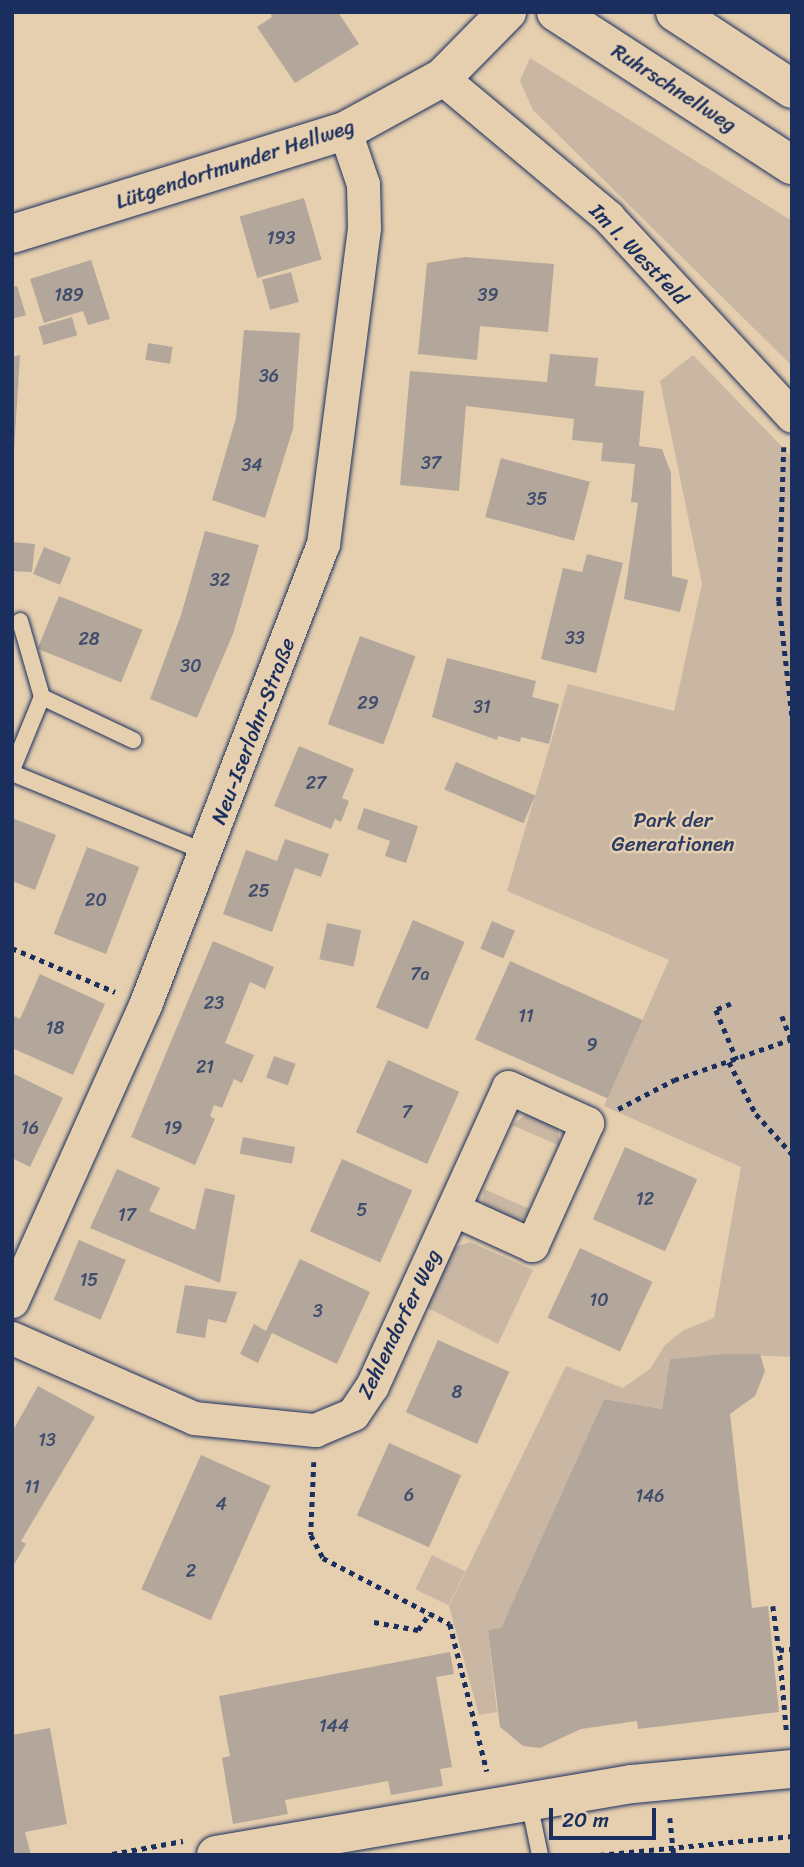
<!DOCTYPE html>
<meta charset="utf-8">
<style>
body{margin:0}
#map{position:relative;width:804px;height:1867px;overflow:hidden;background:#e6cfaf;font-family:Sriracha,sans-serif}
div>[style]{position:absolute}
.green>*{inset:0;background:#c9b7a3;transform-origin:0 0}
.building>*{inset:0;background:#b3a79b;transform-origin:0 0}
.path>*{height:4.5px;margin-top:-2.25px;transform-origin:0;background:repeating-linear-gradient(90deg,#1b2f5e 0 5px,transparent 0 10px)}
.roads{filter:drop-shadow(0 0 2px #1b2f5e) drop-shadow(0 0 2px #1b2f5e)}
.service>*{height:16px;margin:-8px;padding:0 8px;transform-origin:8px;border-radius:8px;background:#e6cfaf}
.minor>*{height:33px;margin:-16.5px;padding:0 16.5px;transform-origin:16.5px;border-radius:16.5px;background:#e6cfaf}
.tertiary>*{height:38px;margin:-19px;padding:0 19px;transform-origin:19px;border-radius:19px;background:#e6cfaf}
.secondary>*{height:38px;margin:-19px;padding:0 19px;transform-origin:19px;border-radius:19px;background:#e6cfaf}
.motorway>*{height:38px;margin:-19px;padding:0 19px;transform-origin:19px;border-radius:19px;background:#e6cfaf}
span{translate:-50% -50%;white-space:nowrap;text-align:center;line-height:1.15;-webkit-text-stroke:5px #e6cfaf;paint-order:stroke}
.number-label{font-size:18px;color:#414d6d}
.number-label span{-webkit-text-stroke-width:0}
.street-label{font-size:21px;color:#1b2f5e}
.park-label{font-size:21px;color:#2c3d65}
.frame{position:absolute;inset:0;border:14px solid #1b2f5e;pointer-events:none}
.scale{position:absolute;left:549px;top:1808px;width:107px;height:32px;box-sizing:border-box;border:4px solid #1b2f5e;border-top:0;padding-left:9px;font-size:21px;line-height:24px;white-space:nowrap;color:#1b2f5e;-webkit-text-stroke:5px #e6cfaf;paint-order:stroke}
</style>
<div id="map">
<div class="green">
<div style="clip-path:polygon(530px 58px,792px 221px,792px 366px,533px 110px,520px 81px)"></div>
<div style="clip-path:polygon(693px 355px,792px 457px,792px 1357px,723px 1354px,670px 1359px,662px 1409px,604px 1399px,501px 1628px,488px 1630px,497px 1712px,479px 1715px,449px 1606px,566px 1366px,623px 1388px,650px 1369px,665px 1345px,684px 1330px,714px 1318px,741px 1167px,604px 1106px,669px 960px,507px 891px,568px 684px,674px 711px,702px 584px,660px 381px)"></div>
<div style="clip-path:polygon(527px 1114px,558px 1127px,560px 1146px,512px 1125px)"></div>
<div style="clip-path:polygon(484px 1189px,532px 1210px,527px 1218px,512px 1222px,482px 1206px)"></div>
<div style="clip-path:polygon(470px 1242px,533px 1270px,498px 1344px,424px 1306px,452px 1248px)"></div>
<div style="left:432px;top:1555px;width:37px;height:38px;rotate:26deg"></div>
</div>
<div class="building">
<div style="clip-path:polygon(270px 12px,338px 12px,359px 44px,295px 83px,257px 27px,272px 17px)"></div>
<div style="left:304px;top:198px;width:64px;height:67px;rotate:74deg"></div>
<div style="clip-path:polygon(465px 257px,554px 264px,548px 332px,480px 326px,477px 360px,418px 354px,427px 263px)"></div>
<div style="clip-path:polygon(91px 260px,110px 319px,88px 325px,83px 311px,44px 323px,30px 279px)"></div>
<div style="left:291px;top:272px;width:31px;height:30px;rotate:75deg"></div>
<div style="clip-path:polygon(17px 286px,26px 315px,12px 319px,12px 287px)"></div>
<div style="left:72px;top:317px;width:19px;height:35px;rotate:74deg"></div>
<div style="clip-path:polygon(244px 330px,300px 333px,293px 429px,265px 518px,212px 500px,236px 418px)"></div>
<div style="left:148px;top:343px;width:25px;height:17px;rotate:9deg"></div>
<div style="clip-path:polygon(550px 354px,598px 358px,595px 386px,644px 391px,639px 446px,662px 449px,671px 473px,672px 576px,688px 580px,680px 612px,624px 599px,638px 503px,631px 502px,635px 464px,601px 461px,603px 443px,572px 440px,574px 419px,466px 406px,459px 491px,400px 485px,410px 371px,547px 382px)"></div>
<div style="clip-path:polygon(20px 355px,14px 451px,12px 451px,12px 357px)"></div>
<div style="left:501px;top:458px;width:92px;height:61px;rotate:15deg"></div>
<div style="clip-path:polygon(205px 531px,259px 545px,233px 634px,197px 718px,150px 699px,181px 615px)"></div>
<div style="clip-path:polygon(12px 542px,35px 544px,32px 572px,12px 571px)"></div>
<div style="left:44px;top:547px;width:29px;height:29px;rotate:22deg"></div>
<div style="clip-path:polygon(587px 554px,623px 563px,596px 673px,541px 659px,563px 568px,582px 572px)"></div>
<div style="left:59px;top:596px;width:90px;height:57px;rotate:22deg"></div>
<div style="left:360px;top:636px;width:59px;height:94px;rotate:20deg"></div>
<div style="clip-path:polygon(447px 658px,536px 681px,532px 697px,559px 704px,549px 744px,521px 737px,520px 742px,498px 736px,497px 740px,432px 717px)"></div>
<div style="clip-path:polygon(299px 746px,354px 769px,342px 798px,349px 801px,341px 822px,335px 819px,331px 829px,274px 806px)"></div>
<div style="left:456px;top:762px;width:86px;height:30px;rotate:23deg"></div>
<div style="clip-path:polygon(364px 808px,418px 826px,406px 863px,385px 856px,390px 841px,357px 829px)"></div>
<div style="clip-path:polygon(12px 818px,56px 835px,35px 890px,12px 881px)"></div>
<div style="clip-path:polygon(285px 839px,329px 854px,321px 877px,295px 868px,272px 932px,223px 914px,246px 850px,277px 861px)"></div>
<div style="left:87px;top:847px;width:56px;height:93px;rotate:21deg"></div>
<div style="left:413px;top:920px;width:56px;height:95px;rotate:23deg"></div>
<div style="left:492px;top:921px;width:25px;height:30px;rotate:23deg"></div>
<div style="left:327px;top:923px;width:35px;height:37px;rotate:12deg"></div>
<div style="clip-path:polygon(213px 941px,274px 967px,265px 989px,250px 982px,225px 1043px,254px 1055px,242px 1083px,234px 1079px,222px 1108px,214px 1105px,210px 1116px,215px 1119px,195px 1165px,131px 1137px)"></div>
<div style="left:510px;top:961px;width:145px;height:86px;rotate:24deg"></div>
<div style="clip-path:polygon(40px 974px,105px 1004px,73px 1075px,12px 1048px,12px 1015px,20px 1019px)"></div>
<div style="left:274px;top:1056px;width:23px;height:23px;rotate:20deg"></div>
<div style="left:388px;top:1060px;width:78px;height:79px;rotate:24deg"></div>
<div style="clip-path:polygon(12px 1073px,63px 1098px,30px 1167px,12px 1158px)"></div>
<div style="left:243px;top:1137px;width:53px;height:17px;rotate:11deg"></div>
<div style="left:625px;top:1147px;width:79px;height:79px;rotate:24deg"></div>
<div style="left:342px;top:1159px;width:77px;height:79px;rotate:24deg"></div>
<div style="clip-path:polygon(117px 1169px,160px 1188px,149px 1211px,195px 1230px,205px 1188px,235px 1195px,220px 1283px,90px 1228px)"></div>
<div style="left:79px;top:1240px;width:51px;height:65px;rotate:23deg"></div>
<div style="left:580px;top:1248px;width:80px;height:77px;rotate:25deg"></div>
<div style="clip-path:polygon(300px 1259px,370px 1292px,337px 1364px,272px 1333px,258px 1363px,240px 1354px,254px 1324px,266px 1331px)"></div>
<div style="clip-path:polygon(185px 1285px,237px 1292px,226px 1323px,208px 1319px,205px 1338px,176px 1333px)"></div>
<div style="left:438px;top:1340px;width:78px;height:79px;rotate:24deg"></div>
<div style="clip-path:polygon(723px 1354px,760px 1354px,765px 1371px,755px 1396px,730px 1414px,752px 1608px,768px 1606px,779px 1712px,638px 1729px,637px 1721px,581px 1729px,540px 1748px,523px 1746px,500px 1727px,488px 1630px,501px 1628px,604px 1399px,662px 1409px,670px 1359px)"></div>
<div style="clip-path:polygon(38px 1386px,95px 1417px,21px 1541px,26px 1544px,12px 1568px,12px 1432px)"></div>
<div style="left:389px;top:1443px;width:79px;height:79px;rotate:24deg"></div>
<div style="left:201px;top:1455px;width:76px;height:147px;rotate:24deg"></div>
<div style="clip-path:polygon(450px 1652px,454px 1674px,436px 1677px,452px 1767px,440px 1769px,443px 1786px,391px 1795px,388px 1781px,285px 1800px,288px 1814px,233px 1824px,222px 1758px,230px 1756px,219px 1696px)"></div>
<div style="clip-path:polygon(50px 1728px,67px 1824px,25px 1832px,31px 1855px,12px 1855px,12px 1735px)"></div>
</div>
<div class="path">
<div style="left:784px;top:447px;width:154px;rotate:91.9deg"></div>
<div style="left:779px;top:601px;width:115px;rotate:83.5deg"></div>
<div style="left:12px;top:948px;width:112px;rotate:23.1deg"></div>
<div style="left:731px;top:1004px;width:16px;rotate:158deg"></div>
<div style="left:716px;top:1010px;width:54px;rotate:67.2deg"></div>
<div style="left:782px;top:1016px;width:25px;rotate:69deg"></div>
<div style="left:729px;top:1062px;width:59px;rotate:62.6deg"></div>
<div style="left:756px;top:1114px;width:54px;rotate:48deg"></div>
<div style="left:618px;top:1109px;width:63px;rotate:-27.4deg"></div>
<div style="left:674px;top:1080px;width:125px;rotate:-19.2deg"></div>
<div style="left:314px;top:1462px;width:73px;rotate:92.4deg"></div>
<div style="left:311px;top:1535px;width:26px;rotate:62deg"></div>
<div style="left:323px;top:1558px;width:143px;rotate:27.5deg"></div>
<div style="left:450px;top:1624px;width:152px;rotate:75.9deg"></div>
<div style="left:773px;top:1606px;width:44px;rotate:82.2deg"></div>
<div style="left:374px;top:1622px;width:45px;rotate:10.3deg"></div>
<div style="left:418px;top:1630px;width:21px;rotate:-55deg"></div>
<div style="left:786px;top:1730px;width:80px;rotate:-95deg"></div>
<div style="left:779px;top:1650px;width:12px;rotate:-5deg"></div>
<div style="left:670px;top:1818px;width:37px;rotate:84deg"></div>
<div style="left:112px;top:1854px;width:72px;rotate:-10.4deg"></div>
<div style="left:599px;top:1855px;width:194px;rotate:-5.6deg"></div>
</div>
<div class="roads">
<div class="service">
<div style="left:42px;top:697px;width:101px;rotate:25.3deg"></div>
<div style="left:12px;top:770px;width:79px;rotate:-67.7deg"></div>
<div style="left:42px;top:697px;width:79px;rotate:-106.1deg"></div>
<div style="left:12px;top:773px;width:209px;rotate:22.2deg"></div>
<div style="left:529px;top:1802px;width:54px;rotate:78.3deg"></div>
</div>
<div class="minor">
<div style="left:442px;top:78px;width:217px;rotate:39.9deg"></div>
<div style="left:608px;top:217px;width:271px;rotate:47.2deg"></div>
<div style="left:12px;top:1301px;width:325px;rotate:-65.8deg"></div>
<div style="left:145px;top:1005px;width:494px;rotate:-68.9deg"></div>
<div style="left:323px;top:544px;width:319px;rotate:-82.6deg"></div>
<div style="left:364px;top:228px;width:44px;rotate:-91.3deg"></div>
<div style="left:363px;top:184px;width:56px;rotate:-108.8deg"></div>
<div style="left:12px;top:1338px;width:199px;rotate:23.7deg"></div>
<div style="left:194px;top:1418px;width:122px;rotate:5.7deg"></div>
<div style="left:315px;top:1430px;width:41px;rotate:-22.8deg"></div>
<div style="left:353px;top:1414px;width:34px;rotate:-56deg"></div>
<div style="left:372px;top:1386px;width:328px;rotate:-65.5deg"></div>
<div style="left:508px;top:1087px;width:87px;rotate:24.5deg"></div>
<div style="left:587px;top:1123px;width:134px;rotate:114.3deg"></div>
<div style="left:532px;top:1245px;width:87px;rotate:-155.5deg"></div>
</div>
<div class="tertiary">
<div style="left:216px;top:1855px;width:423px;rotate:-9.7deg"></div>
<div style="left:633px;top:1784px;width:160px;rotate:-5.4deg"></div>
</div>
<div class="secondary">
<div style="left:12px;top:234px;width:349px;rotate:-17.2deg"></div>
<div style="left:345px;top:131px;width:111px;rotate:-28.7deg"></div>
<div style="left:442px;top:78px;width:93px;rotate:-45.4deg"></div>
</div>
<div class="motorway">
<div style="left:556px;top:12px;width:281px;rotate:33deg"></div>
<div style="left:675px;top:12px;width:140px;rotate:33.3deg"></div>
</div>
</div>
<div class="number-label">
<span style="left:281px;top:238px">193</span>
<span style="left:69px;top:295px">189</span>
<span style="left:488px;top:295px">39</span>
<span style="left:269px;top:376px">36</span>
<span style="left:431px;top:463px">37</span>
<span style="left:252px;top:465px">34</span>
<span style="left:537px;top:499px">35</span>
<span style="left:220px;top:580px">32</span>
<span style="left:575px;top:638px">33</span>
<span style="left:89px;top:639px">28</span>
<span style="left:191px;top:666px">30</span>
<span style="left:368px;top:703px">29</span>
<span style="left:482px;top:707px">31</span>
<span style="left:316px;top:783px">27</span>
<span style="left:259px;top:891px">25</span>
<span style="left:96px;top:900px">20</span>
<span style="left:420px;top:974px">7a</span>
<span style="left:214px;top:1003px">23</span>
<span style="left:526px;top:1016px">11</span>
<span style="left:55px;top:1028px">18</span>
<span style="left:592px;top:1045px">9</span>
<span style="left:205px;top:1067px">21</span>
<span style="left:407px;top:1112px">7</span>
<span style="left:30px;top:1128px">16</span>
<span style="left:173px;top:1128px">19</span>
<span style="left:645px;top:1199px">12</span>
<span style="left:362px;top:1210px">5</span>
<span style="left:127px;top:1215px">17</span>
<span style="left:89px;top:1280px">15</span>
<span style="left:599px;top:1300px">10</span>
<span style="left:318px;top:1311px">3</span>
<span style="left:457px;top:1392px">8</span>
<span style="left:47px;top:1440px">13</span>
<span style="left:32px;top:1487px">11</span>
<span style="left:409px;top:1495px">6</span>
<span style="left:650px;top:1496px">146</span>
<span style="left:221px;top:1504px">4</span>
<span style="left:191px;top:1571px">2</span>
<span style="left:334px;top:1726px">144</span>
</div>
<div class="street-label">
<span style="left:674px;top:88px;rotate:33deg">Ruhrschnellweg</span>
<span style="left:235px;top:164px;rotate:-18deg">Lütgendortmunder Hellweg</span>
<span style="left:639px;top:254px;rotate:46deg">Im I. Westfeld</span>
<span style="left:253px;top:731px;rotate:-69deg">Neu-Iserlohn-Straße</span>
<span style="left:399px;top:1324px;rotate:-64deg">Zehlendorfer Weg</span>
</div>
<div class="park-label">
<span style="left:673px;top:832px">Park der<br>Generationen</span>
</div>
<div class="frame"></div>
<div class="scale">20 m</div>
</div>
